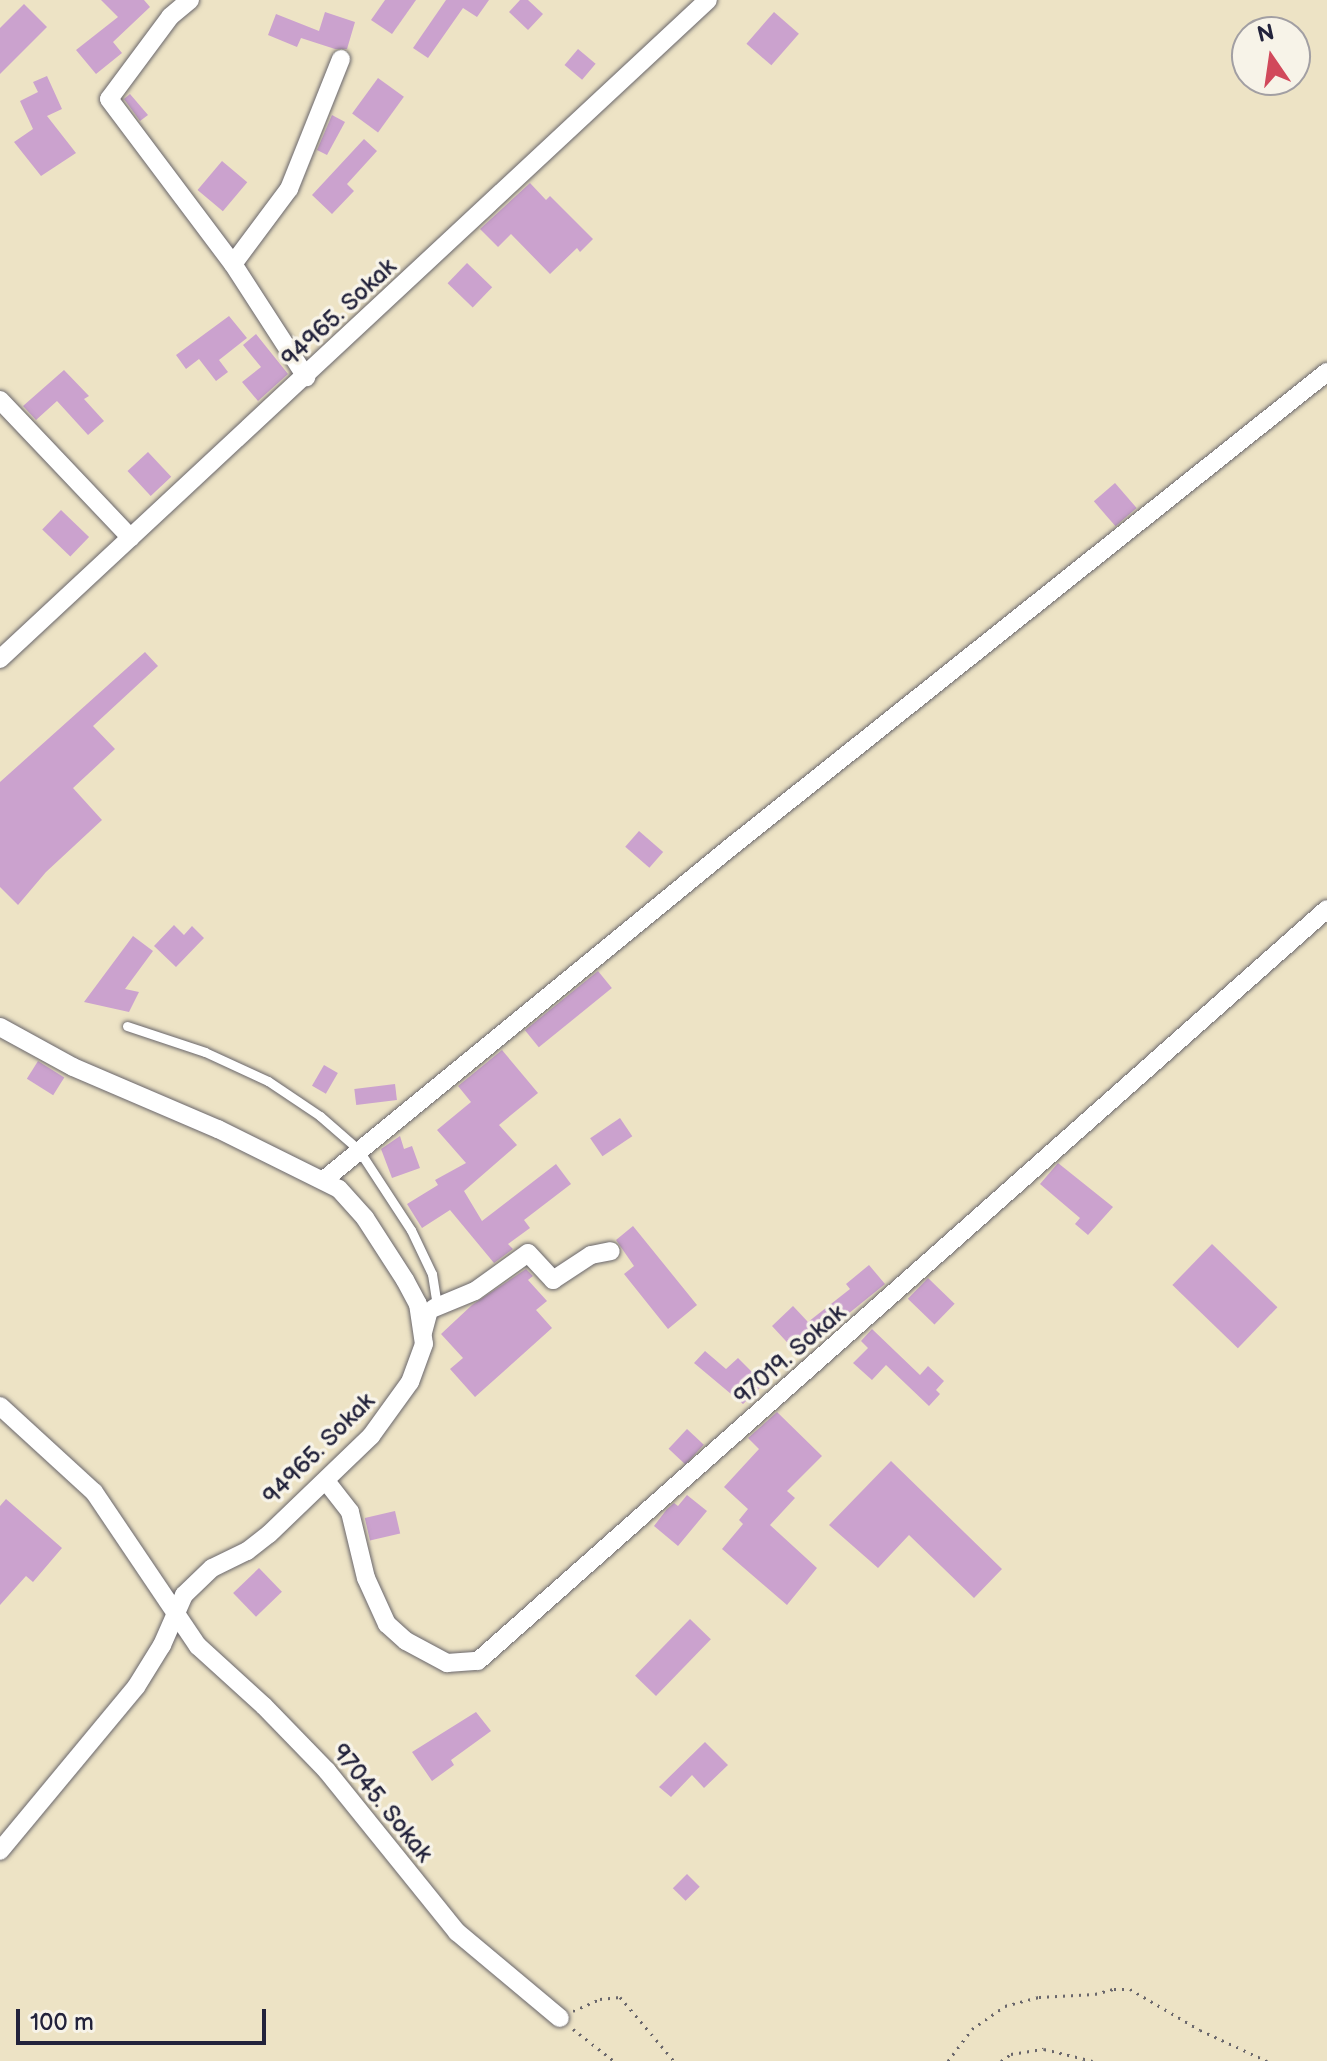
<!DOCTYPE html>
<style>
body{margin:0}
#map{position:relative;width:1327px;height:2061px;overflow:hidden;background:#ede3c5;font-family:"Balsamiq Sans",sans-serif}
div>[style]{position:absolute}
.building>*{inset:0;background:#cba2ce;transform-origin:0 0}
.path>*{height:3px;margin-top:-1.5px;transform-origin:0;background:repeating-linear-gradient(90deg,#69666b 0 2px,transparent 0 8px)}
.roads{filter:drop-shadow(0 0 2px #69666b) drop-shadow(0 0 2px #69666b)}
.service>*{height:9px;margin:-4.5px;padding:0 4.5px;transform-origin:4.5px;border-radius:4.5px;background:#fff}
.minor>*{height:18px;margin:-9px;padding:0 9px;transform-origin:9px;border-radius:9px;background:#fff}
span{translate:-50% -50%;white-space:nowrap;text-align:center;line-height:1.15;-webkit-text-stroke:7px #f7f3e8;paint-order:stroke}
.street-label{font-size:24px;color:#22223b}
.north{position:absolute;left:1231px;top:16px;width:80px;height:80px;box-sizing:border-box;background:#f7f3e8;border:2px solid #a29fa3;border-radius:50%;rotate:347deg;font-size:22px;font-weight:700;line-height:32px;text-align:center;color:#22223b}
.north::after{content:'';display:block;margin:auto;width:28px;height:36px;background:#d1495b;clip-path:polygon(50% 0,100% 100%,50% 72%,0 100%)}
.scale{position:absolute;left:16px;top:2009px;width:250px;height:36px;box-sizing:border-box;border:4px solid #22223b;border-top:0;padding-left:10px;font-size:24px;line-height:28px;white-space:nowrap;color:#22223b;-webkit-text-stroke:6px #f7f3e8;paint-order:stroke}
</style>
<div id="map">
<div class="building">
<div style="clip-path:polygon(101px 0,144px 0,150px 7px,113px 42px,122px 53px,96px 74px,76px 50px,118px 17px)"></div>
<div style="clip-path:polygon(385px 0,416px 0,392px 34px,371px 20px)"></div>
<div style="clip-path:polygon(446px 0,489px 0,477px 17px,463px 8px,428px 58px,413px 48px)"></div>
<div style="clip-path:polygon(520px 0,528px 0,543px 14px,528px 30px,509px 12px)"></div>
<div style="clip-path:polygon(24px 4px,47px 27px,0 74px,0 28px)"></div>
<div style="clip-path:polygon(325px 12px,355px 22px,347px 49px,335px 49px,301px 38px,297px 47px,268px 35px,276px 14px,319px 31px)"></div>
<div style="left:774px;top:12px;width:33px;height:42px;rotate:41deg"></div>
<div style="left:578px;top:49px;width:23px;height:21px;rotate:40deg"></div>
<div style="clip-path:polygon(47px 76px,62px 109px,47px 116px,76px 153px,41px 176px,14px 142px,33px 129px,20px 101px,38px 92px,33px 82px)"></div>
<div style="left:378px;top:78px;width:32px;height:44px;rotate:36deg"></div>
<div style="clip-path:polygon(130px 94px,148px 115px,140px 121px,124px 99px)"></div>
<div style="clip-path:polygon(332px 115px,345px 122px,327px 155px,317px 150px)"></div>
<div style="clip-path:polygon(364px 139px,377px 151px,347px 184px,354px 191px,332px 214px,312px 195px)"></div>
<div style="left:222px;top:161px;width:33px;height:38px;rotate:40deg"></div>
<div style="clip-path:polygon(530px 183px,546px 200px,550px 196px,593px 239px,580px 252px,577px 248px,550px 274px,511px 234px,498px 247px,480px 229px)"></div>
<div style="left:467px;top:263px;width:35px;height:28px;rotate:44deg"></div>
<div style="clip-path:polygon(229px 316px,247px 338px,219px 360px,228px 372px,216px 381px,199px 359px,186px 369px,176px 355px)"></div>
<div style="clip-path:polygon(256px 334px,288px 374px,258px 401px,242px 382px,261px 367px,243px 345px)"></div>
<div style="clip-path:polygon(64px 370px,89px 396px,84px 399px,104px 421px,88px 435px,57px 401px,36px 420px,23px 406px)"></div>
<div style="left:148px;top:452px;width:34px;height:28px;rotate:47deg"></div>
<div style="left:1115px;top:483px;width:33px;height:28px;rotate:49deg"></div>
<div style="left:61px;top:510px;width:39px;height:27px;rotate:44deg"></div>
<div style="clip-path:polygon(145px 652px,158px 666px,93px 726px,115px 749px,73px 788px,102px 820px,46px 872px,18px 905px,0 887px,0 782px)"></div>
<div style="left:639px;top:831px;width:32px;height:21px;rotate:41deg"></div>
<div style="clip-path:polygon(174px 925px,184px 935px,192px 926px,204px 938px,176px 967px,154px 946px)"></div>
<div style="clip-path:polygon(133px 936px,153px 951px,125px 989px,139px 992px,129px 1012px,84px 1002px)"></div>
<div style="left:598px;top:971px;width:22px;height:94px;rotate:51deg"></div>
<div style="clip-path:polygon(502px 1050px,538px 1093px,499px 1125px,517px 1145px,464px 1191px,482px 1221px,556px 1164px,571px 1184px,524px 1220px,530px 1228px,508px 1244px,513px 1249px,494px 1263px,450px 1210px,422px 1228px,407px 1204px,438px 1185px,435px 1180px,466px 1163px,437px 1130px,471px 1102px,458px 1086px)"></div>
<div style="left:38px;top:1061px;width:31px;height:21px;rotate:32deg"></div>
<div style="left:324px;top:1065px;width:16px;height:24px;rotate:30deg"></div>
<div style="left:395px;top:1084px;width:16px;height:41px;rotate:83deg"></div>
<div style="left:620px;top:1118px;width:22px;height:36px;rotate:56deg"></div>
<div style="clip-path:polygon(400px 1136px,404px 1149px,412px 1146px,420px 1168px,392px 1178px,381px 1149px)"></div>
<div style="clip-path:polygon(1058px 1163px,1113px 1207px,1088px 1235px,1075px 1224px,1080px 1218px,1040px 1184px)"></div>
<div style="clip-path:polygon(633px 1226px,697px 1305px,668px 1329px,624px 1274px,634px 1266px,616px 1240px)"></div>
<div style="left:1212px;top:1244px;width:91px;height:57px;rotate:44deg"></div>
<div style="clip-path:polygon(869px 1265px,885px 1284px,832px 1327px,828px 1322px,797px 1353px,772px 1326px,793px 1306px,808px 1322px,850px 1289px,846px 1284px)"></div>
<div style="clip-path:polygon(526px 1269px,533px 1276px,528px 1280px,547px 1301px,536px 1310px,552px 1328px,475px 1397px,450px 1369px,463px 1358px,441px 1334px,472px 1305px)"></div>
<div style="left:928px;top:1278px;width:37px;height:29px;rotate:44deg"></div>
<div style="clip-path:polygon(872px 1329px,920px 1375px,928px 1366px,944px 1381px,936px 1390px,940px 1394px,929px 1406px,886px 1365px,872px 1380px,853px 1363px,868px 1348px,861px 1341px)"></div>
<div style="clip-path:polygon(705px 1351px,726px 1369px,738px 1358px,764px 1384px,743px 1404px,694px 1363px)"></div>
<div style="clip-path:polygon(777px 1412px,822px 1456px,787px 1491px,795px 1498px,770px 1525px,817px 1568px,787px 1605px,722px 1549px,743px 1524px,739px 1520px,748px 1509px,724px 1487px,759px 1449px,748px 1438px)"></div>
<div style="left:687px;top:1429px;width:23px;height:27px;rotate:43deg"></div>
<div style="clip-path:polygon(891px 1461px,1002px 1569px,974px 1598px,909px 1535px,878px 1568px,829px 1525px)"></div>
<div style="clip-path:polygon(687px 1495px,707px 1511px,678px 1546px,654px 1526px,667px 1509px,674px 1503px,678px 1506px)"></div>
<div style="clip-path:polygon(6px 1499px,62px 1548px,33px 1582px,26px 1576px,0 1605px,0 1506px)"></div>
<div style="left:395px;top:1511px;width:23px;height:31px;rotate:77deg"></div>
<div style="left:259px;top:1568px;width:33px;height:36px;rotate:46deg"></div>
<div style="left:690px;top:1619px;width:29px;height:79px;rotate:44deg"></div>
<div style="clip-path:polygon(476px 1712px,491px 1731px,451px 1760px,454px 1765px,432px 1781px,412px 1752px)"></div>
<div style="clip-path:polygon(705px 1742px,728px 1765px,704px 1788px,692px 1775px,671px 1797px,659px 1787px)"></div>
<div style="left:687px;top:1874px;width:18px;height:20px;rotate:45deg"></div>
</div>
<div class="path">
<div style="left:573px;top:2011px;width:30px;rotate:-24deg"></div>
<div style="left:600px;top:1999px;width:20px;rotate:-6deg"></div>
<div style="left:620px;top:1997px;width:84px;rotate:49.8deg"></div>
<div style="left:573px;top:2029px;width:52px;rotate:38deg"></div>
<div style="left:948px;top:2061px;width:40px;rotate:-53deg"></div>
<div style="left:972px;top:2029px;width:40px;rotate:-34.9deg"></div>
<div style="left:1005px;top:2006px;width:35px;rotate:-15deg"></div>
<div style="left:1039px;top:1997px;width:56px;rotate:-3.1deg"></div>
<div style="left:1095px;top:1994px;width:20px;rotate:-15deg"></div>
<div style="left:1114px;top:1989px;width:16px"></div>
<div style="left:1130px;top:1989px;width:81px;rotate:30.4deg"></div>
<div style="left:1200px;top:2030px;width:74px;rotate:24.8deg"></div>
<div style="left:1001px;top:2061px;width:12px;rotate:-35deg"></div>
<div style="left:1011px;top:2054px;width:33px;rotate:-9deg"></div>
<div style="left:1044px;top:2049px;width:50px;rotate:13.8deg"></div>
</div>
<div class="roads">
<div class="service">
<div style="left:127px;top:1026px;width:82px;rotate:18.4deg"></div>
<div style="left:205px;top:1052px;width:69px;rotate:24.7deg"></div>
<div style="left:268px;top:1081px;width:63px;rotate:33.9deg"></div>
<div style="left:320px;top:1116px;width:50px;rotate:41deg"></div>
<div style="left:358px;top:1149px;width:97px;rotate:56.8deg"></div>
<div style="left:411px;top:1230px;width:49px;rotate:64.5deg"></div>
<div style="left:432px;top:1274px;width:25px;rotate:81deg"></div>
<div style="left:436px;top:1299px;width:35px;rotate:105deg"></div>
</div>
<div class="minor">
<div style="left:190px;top:0;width:26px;rotate:140deg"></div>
<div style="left:170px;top:17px;width:102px;rotate:126.6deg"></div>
<div style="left:109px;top:99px;width:206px;rotate:53.1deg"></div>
<div style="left:233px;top:264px;width:135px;rotate:57.1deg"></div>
<div style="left:233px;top:264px;width:94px;rotate:-53.3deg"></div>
<div style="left:289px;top:189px;width:140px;rotate:-68.2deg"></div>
<div style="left:0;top:400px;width:190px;rotate:46.5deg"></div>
<div style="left:0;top:659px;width:967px;rotate:-42.95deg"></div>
<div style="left:0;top:1027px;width:83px;rotate:28.7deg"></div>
<div style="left:73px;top:1067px;width:158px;rotate:23.2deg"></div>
<div style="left:218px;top:1129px;width:135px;rotate:26.4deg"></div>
<div style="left:339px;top:1189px;width:39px;rotate:48deg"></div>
<div style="left:365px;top:1218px;width:74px;rotate:57.2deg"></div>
<div style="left:405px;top:1280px;width:27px;rotate:62deg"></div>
<div style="left:418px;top:1304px;width:40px;rotate:81.5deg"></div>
<div style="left:424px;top:1344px;width:40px;rotate:110.2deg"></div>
<div style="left:410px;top:1382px;width:67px;rotate:125.8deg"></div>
<div style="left:371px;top:1436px;width:141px;rotate:136.1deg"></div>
<div style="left:269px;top:1534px;width:28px;rotate:142deg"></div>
<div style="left:247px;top:1551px;width:39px;rotate:154deg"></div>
<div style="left:212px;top:1568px;width:39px;rotate:136deg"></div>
<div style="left:184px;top:1595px;width:55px;rotate:113.7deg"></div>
<div style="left:162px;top:1645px;width:49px;rotate:121.8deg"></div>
<div style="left:136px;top:1687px;width:213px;rotate:129.7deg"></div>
<div style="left:325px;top:1179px;width:526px;rotate:-39.29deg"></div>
<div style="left:732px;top:846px;width:761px;rotate:-38.54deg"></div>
<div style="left:434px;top:1308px;width:44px;rotate:-22.5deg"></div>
<div style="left:475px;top:1291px;width:65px;rotate:-35.6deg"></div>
<div style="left:528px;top:1253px;width:37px;rotate:47deg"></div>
<div style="left:553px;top:1280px;width:45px;rotate:-33.3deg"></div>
<div style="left:591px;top:1255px;width:20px;rotate:-11deg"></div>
<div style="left:0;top:1406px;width:127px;rotate:42.5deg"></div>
<div style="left:94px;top:1492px;width:186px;rotate:56deg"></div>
<div style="left:198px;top:1646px;width:89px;rotate:42.3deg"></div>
<div style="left:264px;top:1706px;width:91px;rotate:45.9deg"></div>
<div style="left:327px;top:1771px;width:207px;rotate:51.1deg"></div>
<div style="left:457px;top:1932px;width:134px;rotate:39.9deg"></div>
<div style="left:326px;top:1481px;width:39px;rotate:52deg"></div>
<div style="left:350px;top:1512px;width:68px;rotate:76.4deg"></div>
<div style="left:366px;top:1578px;width:51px;rotate:65.5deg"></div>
<div style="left:387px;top:1624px;width:25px;rotate:42deg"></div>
<div style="left:406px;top:1641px;width:47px;rotate:28.2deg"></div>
<div style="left:447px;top:1663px;width:31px;rotate:-4deg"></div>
<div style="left:478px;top:1661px;width:1134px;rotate:-41.53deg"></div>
</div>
</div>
<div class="street-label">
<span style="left:339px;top:313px;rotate:-43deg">94965. Sokak</span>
<span style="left:790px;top:1355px;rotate:-41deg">97019. Sokak</span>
<span style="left:319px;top:1449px;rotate:-45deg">94965. Sokak</span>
<span style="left:382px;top:1803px;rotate:51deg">97045. Sokak</span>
</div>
<div class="north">N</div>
<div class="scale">100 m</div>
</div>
